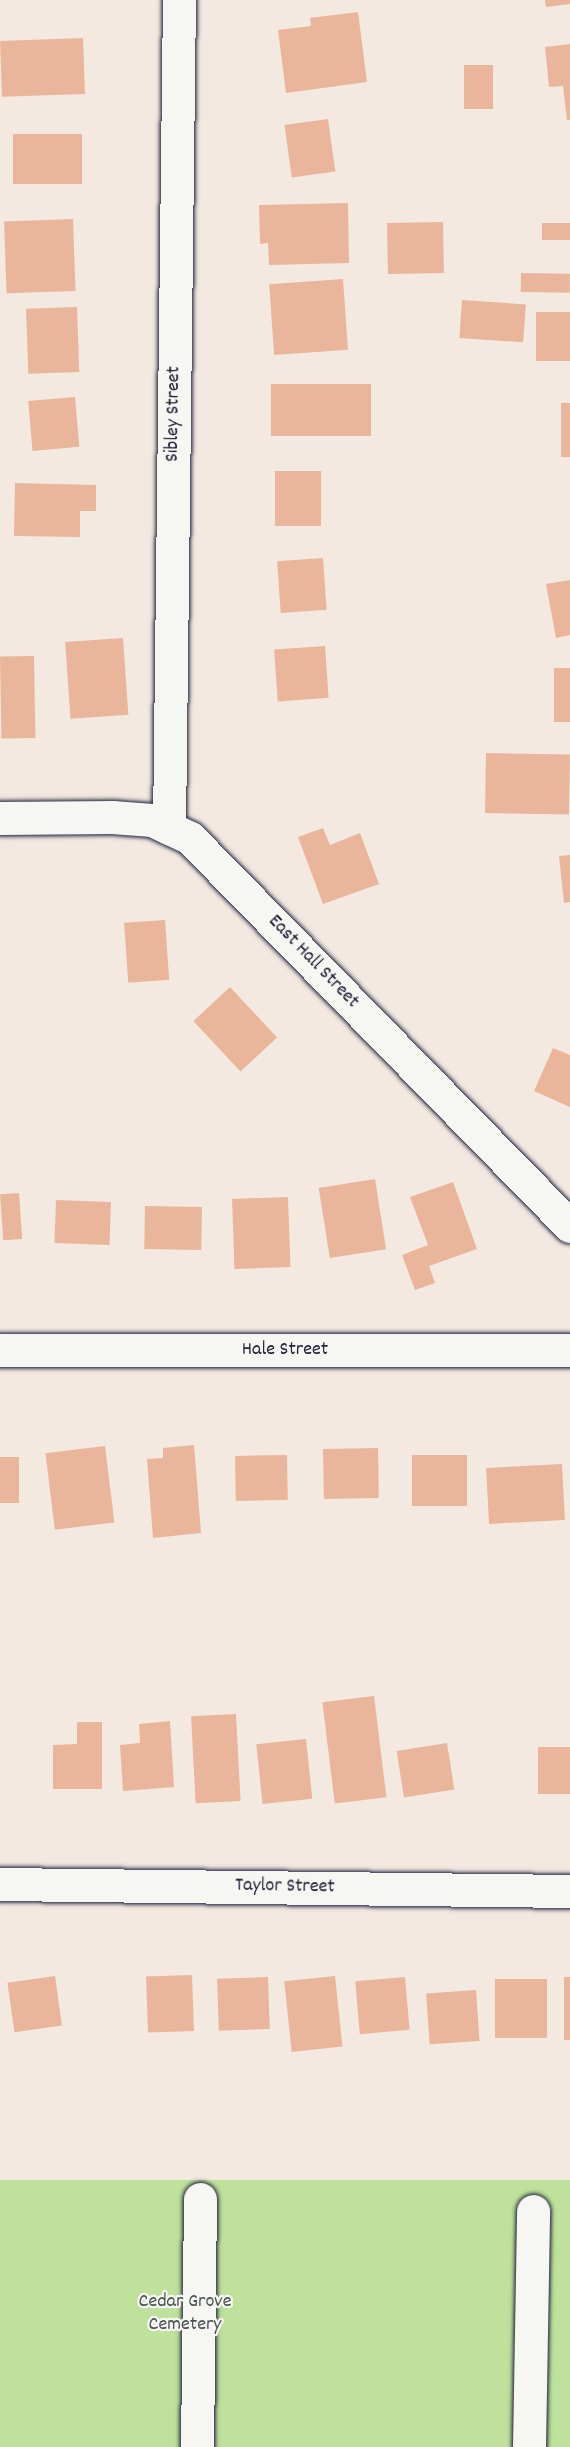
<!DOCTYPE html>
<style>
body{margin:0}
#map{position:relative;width:570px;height:2447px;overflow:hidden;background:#f3e9e1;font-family:Dekko,sans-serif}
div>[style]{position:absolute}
.green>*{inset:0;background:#bee29c;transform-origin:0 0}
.building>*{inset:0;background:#e9b69b;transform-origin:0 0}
.roads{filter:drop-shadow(0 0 2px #22223b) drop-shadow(0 0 2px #22223b)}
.minor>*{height:33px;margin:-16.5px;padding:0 16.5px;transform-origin:16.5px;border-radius:16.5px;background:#f6f6f2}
span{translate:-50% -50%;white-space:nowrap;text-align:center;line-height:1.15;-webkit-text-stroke:4.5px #f6f6f2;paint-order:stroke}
.street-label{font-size:20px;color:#22223b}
.park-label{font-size:20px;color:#495253}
</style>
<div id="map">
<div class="green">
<div style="left:0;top:2180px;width:570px;height:267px"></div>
</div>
<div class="building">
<div style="clip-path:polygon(545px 0,570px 0,570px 4px,546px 7px)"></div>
<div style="clip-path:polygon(358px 12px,367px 82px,286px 93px,278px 30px,311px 26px,310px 18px)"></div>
<div style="left:83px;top:38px;width:56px;height:83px;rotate:88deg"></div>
<div style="clip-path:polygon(570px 44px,570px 120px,567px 120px,563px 86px,549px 87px,545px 47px)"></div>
<div style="left:464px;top:65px;width:29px;height:44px"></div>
<div style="left:328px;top:119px;width:53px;height:44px;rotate:82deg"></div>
<div style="left:13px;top:134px;width:69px;height:50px"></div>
<div style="clip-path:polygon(348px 203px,349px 263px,269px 265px,268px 243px,260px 244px,259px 205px)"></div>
<div style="left:73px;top:219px;width:72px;height:69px;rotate:88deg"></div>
<div style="left:443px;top:222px;width:51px;height:56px;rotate:89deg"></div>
<div style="left:570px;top:223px;width:17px;height:28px;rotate:90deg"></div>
<div style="left:521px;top:273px;width:49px;height:19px;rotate:1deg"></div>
<div style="left:343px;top:279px;width:71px;height:74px;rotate:86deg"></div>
<div style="left:462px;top:300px;width:64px;height:38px;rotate:4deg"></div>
<div style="left:77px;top:307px;width:65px;height:51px;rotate:88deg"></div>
<div style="left:536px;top:312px;width:34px;height:49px"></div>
<div style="left:271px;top:384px;width:100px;height:52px"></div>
<div style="left:75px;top:397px;width:50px;height:47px;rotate:85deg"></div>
<div style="left:561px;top:403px;width:9px;height:54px"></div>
<div style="left:275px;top:471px;width:46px;height:55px"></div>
<div style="clip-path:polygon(15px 483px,96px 485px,96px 511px,80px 511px,80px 537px,14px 536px)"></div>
<div style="left:323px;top:558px;width:52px;height:46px;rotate:86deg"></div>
<div style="clip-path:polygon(570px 580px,570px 635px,556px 638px,546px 584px)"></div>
<div style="left:123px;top:638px;width:77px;height:58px;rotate:86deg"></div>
<div style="left:325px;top:646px;width:52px;height:51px;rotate:86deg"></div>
<div style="left:34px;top:656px;width:82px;height:34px;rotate:89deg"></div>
<div style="left:554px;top:668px;width:16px;height:54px"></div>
<div style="left:486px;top:753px;width:84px;height:60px;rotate:1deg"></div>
<div style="clip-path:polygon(323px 828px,330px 845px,360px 833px,379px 884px,323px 904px,298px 837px)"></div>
<div style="clip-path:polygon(570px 855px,570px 902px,564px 903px,559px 856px)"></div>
<div style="left:165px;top:920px;width:60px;height:41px;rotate:86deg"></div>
<div style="left:230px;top:987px;width:69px;height:50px;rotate:47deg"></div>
<div style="clip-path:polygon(553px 1048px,570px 1055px,570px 1107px,534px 1091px)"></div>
<div style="left:375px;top:1179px;width:71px;height:57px;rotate:81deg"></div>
<div style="clip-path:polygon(453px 1182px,477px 1249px,429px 1266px,435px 1283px,415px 1290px,402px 1255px,428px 1245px,410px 1197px)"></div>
<div style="left:19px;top:1193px;width:46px;height:19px;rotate:86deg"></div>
<div style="left:288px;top:1197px;width:70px;height:56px;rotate:88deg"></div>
<div style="left:56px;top:1200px;width:55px;height:43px;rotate:2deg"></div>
<div style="left:145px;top:1206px;width:57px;height:43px;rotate:1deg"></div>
<div style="clip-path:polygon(194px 1445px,201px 1533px,153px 1538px,147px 1459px,163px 1458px,163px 1448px)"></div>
<div style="left:105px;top:1446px;width:77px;height:60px;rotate:83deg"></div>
<div style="left:378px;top:1448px;width:50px;height:55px;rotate:89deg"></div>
<div style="left:287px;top:1455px;width:45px;height:52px;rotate:89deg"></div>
<div style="left:467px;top:1455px;width:51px;height:55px;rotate:90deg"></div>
<div style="left:0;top:1457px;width:19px;height:46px"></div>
<div style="left:562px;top:1464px;width:56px;height:76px;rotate:87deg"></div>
<div style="left:374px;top:1696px;width:102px;height:52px;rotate:83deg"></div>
<div style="left:236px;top:1714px;width:87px;height:45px;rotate:87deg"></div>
<div style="clip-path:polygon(170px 1721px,174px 1787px,123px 1791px,120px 1745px,140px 1743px,139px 1724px)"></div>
<div style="clip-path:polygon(77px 1722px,102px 1722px,102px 1789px,53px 1789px,53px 1745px,77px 1744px)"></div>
<div style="left:306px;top:1739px;width:60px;height:50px;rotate:84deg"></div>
<div style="left:447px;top:1743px;width:47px;height:51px;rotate:81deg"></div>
<div style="left:570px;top:1747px;width:47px;height:32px;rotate:90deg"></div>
<div style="left:192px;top:1975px;width:56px;height:46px;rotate:88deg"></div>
<div style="left:55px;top:1976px;width:50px;height:48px;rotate:82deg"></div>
<div style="left:335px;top:1976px;width:71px;height:51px;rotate:84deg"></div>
<div style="left:268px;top:1977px;width:52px;height:51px;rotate:88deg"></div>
<div style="left:405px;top:1977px;width:53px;height:50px;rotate:85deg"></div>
<div style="left:570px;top:1977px;width:63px;height:6px;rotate:90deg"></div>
<div style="left:495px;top:1979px;width:52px;height:59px"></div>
<div style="left:476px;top:1990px;width:51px;height:50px;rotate:86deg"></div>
</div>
<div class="roads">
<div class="minor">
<div style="left:0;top:818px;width:112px;rotate:-0.5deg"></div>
<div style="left:112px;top:817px;width:40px;rotate:4.3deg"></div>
<div style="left:152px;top:820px;width:42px;rotate:25.3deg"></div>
<div style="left:190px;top:838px;width:543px;rotate:45.6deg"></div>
<div style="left:169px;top:828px;width:828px;rotate:-89.31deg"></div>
<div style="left:0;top:1350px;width:570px"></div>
<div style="left:0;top:1884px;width:570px;rotate:0.7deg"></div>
<div style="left:197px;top:2447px;width:248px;rotate:-89.3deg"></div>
<div style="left:529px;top:2447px;width:236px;rotate:-89deg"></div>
</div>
</div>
<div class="street-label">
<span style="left:174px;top:414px;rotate:-89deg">Sibley Street</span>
<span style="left:313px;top:962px;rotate:46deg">East Hall Street</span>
<span style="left:285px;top:1350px">Hale Street</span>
<span style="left:285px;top:1887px;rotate:1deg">Taylor Street</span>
</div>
<div class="park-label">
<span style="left:185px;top:2314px">Cedar Grove<br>Cemetery</span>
</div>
</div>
